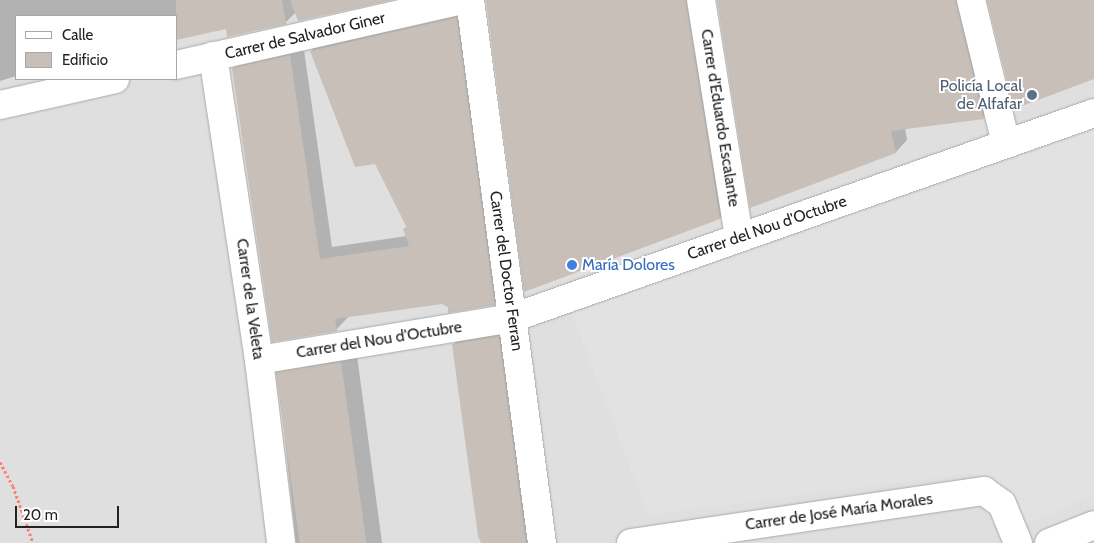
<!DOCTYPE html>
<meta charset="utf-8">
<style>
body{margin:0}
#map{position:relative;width:1094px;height:543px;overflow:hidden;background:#f2efe9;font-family:Cabin,sans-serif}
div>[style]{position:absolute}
.residential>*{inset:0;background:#e0dfdf}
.parking>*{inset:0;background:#e2e2e2}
.shadow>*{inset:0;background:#0003}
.building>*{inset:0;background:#c7bfb8;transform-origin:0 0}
.path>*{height:3px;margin-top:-1.5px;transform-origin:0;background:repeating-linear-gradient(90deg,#fa8072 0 2.5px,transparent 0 5px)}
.roads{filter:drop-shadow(0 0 1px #a9a9a9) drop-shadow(0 0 1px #a9a9a9)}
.minor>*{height:28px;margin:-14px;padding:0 14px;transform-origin:14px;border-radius:14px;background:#fff}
.dots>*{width:14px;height:14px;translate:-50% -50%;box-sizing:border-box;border:2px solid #fff;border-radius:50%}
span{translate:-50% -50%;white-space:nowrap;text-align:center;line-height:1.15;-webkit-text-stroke:4px #fff;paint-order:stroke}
.street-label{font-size:16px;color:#222}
.service-label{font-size:16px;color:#4e5e75}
.right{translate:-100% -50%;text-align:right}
.shop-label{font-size:16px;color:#366cbe}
.left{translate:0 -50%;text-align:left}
.legend{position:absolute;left:15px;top:15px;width:162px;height:65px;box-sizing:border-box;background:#fff;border:1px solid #a7a7a7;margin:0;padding:6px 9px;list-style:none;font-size:15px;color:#222}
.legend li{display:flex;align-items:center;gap:10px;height:25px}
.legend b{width:25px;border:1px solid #a7a7a7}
.scale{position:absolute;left:15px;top:506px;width:104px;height:22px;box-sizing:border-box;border:2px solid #222;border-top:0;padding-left:6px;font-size:15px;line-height:18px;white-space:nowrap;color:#222;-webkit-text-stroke:4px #fff;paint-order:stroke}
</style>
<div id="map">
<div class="residential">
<div style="clip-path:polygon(evenodd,0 0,1094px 0,1094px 543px,0 543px,0 0,16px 16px,176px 16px,176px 79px,16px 79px,16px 16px)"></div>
</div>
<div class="parking">
<div style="clip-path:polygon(1094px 129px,1094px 495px,1025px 525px,972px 473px,648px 515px,571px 311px)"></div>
</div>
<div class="shadow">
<div style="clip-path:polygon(0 0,386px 0,295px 13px,285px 23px,227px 28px,176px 16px,16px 16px,16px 76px,0 81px)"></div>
<div style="clip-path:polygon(487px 0,698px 0,731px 206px,720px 218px)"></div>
<div style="clip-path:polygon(718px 0,969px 0,995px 106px,983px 117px,905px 128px,907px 140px,896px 152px)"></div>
<div style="clip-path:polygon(469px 5px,507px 291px,494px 304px,443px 303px,349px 316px,336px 330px,233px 69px,246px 56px,303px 43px,332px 247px,407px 236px,404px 229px,408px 226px,375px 163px,311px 51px,324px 38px)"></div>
<div style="clip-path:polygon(512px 324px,547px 543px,482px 543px,454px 344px,467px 331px)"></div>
<div style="clip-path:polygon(356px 348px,382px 543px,296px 543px,278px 373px,293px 358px)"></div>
</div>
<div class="building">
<div style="clip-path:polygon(176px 0,282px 0,286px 24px,227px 37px,226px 29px,176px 40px)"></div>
<div style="clip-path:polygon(290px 0,392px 0,298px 21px)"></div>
<div style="clip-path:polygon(486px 0,686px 0,720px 219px,524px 292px)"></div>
<div style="clip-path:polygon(717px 0,956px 0,984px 119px,891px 131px,896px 153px,750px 208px)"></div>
<div style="clip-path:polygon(987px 0,1094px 0,1094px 79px,1014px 109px)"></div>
<div style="clip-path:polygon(457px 17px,495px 305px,448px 313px,448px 307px,442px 304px,335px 319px,337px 331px,272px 342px,232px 68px,290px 55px,320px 259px,409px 246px,403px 229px,407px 228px,375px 164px,355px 167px,310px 51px)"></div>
<div style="clip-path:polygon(499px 336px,526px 543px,481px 543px,478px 536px,452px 344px)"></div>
<div style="left:341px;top:362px;width:183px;height:66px;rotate:82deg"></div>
</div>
<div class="path">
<div style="left:0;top:462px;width:27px;rotate:62deg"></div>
<div style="left:13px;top:486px;width:60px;rotate:70.7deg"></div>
</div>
<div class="roads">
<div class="minor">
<div style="left:470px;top:0;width:548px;rotate:82.45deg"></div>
<div style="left:701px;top:0;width:240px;rotate:80.9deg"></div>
<div style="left:971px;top:0;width:148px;rotate:76.3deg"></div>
<div style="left:213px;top:56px;width:307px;rotate:81.4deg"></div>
<div style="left:259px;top:360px;width:184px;rotate:83.1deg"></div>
<div style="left:176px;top:65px;width:293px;rotate:-12.8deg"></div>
<div style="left:0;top:105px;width:118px;rotate:-12.7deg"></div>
<div style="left:259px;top:360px;width:256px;rotate:-9.4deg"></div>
<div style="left:512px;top:318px;width:617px;rotate:-19.4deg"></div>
<div style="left:631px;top:543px;width:357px;rotate:-8.4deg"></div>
<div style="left:984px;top:491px;width:22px;rotate:36deg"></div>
<div style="left:1002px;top:504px;width:42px;rotate:67.7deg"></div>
<div style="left:1049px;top:543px;width:48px;rotate:-21.8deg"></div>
</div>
</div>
<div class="dots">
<div style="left:1032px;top:95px;background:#5c6f8a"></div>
<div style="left:572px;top:265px;background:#3f7fe0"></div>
</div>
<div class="street-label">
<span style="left:305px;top:36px;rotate:-13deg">Carrer de Salvador Giner</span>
<span style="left:720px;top:118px;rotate:81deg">Carrer d'Eduardo Escalante</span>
<span style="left:767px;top:228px;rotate:-19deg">Carrer del Nou d'Octubre</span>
<span style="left:506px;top:271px;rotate:82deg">Carrer del Doctor Ferran</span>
<span style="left:250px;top:299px;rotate:82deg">Carrer de la Veleta</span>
<span style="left:379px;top:340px;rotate:-9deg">Carrer del Nou d'Octubre</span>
<span style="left:839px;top:512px;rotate:-8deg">Carrer de José María Morales</span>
</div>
<div class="service-label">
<span class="right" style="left:1022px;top:95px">Policía Local<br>de Alfafar</span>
</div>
<div class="shop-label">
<span class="left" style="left:582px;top:265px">María Dolores</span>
</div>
<ul class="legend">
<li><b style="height:6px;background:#fff"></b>Calle</li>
<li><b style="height:14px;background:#c7bfb8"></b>Edificio</li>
</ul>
<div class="scale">20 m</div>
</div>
